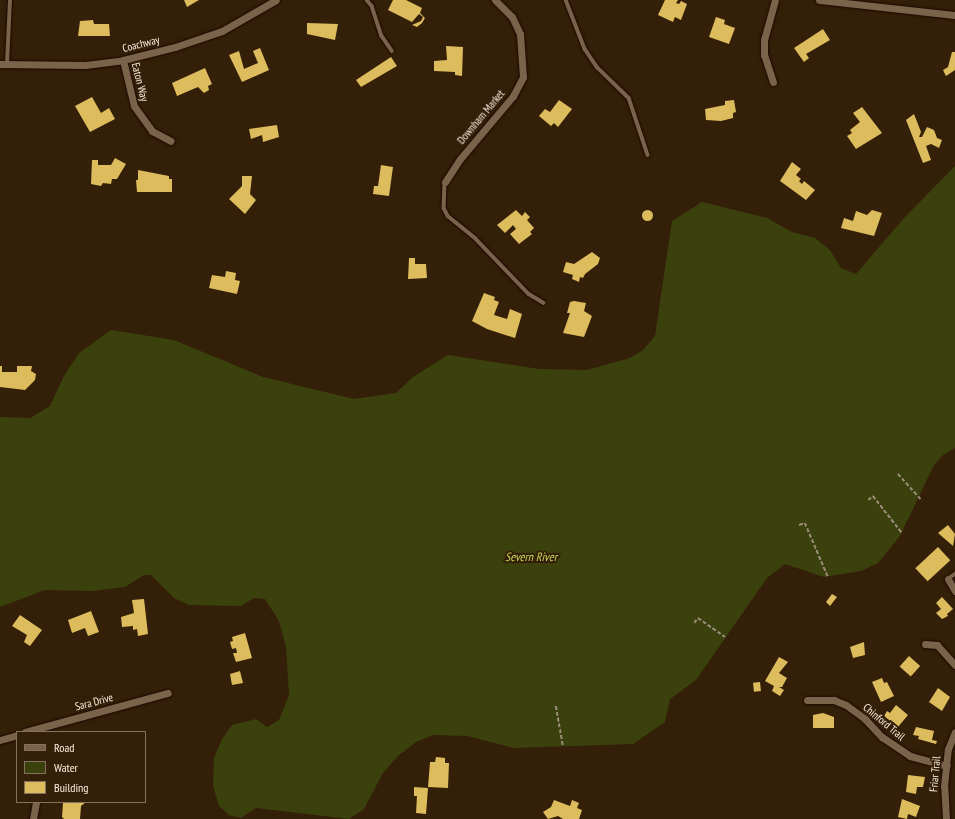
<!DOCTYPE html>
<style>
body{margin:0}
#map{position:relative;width:955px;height:819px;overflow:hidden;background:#341f08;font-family:"PT Sans Narrow",sans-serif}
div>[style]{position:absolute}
.water>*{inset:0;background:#3b410d}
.building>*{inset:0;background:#ddbc5d;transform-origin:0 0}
.round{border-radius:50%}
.path>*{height:1.5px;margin-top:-0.75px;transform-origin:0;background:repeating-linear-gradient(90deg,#9d8c79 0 4px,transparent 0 6px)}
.roads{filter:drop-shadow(0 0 1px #1b0800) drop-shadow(0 0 1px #1b0800)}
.service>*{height:3.5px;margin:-1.75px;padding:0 1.75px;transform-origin:1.75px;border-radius:1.75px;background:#7b624b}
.minor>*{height:7px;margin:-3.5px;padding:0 3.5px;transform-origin:3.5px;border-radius:3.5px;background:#7b624b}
span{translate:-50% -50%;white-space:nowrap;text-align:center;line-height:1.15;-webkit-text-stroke:4px #341f08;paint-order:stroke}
.street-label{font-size:11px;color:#fdeee0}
.water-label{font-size:12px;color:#c8d85b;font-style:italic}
.legend{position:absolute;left:16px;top:731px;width:130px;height:72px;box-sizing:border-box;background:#341f08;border:1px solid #84725e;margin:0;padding:5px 7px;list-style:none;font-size:12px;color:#fdeee0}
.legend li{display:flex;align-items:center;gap:8px;height:20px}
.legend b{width:20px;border:1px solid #84725e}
</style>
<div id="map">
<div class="water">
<div style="clip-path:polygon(955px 166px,955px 448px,943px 455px,934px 465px,900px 536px,878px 563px,861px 571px,824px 577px,785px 564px,767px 578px,696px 680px,670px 699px,665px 722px,633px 744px,514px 748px,467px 736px,433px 735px,416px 742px,398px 756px,383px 773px,364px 809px,349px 819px,256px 808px,241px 818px,229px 815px,219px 806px,213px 786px,214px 758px,222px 739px,232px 725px,256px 719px,267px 727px,279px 720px,289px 695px,286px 647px,279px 621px,265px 599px,254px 598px,241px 606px,189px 605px,174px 598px,151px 575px,144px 575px,125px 587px,93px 591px,45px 590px,0 607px,0 417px,30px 418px,50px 406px,64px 376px,79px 353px,111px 330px,174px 340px,263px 377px,354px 399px,396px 393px,413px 377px,448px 355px,539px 369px,587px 370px,630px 358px,643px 350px,655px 336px,672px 221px,702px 202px,767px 218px,792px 232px,815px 238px,830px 250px,841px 268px,856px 274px,904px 218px)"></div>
</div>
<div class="building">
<div style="clip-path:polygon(184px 0,199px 0,187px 7px)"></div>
<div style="clip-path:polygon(393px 0,406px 0,422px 8px,420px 13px,425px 18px,422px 23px,417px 27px,412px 25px,421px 21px,423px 17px,419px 14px,412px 22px,388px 10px)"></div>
<div style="clip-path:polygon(665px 0,678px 0,676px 3px,679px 4px,681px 1px,687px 4px,681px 20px,675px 17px,673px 22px,658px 15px)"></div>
<div style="clip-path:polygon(716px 17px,725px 20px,724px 24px,735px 28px,729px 44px,709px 37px)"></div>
<div style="clip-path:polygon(93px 20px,94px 24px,109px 24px,110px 36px,78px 36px,80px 21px)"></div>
<div style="clip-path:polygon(307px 23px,338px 24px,335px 40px,307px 34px)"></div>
<div style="clip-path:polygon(823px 29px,830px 40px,806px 54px,809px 58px,804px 62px,794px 48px)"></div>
<div style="clip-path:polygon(446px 46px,463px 47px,462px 76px,455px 75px,455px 72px,434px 71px,434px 61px,447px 60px)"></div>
<div style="clip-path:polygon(260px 48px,269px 70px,242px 82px,229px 55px,239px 51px,244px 69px,258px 63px,253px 51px)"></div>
<div style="clip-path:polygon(952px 52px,955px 52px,955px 70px,946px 76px,943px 70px,948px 67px)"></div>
<div style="clip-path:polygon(391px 57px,397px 66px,361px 87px,356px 80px)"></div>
<div style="clip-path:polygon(205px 68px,212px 84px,208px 86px,209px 90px,204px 93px,198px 87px,177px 96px,172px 83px)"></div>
<div style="clip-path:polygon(92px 97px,101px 113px,109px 108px,115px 119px,90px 132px,75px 106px)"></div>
<div style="clip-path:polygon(559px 100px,572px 109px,558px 127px,554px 123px,551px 126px,539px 116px,545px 109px,550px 112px)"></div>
<div style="clip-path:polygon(734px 100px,736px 112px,733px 113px,733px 118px,721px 121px,706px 120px,705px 109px,725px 105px,725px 101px)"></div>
<div style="clip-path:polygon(862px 107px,882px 133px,856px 149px,847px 136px,852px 133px,850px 130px,860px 122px,853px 113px)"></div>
<div style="clip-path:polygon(914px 114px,921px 132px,919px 137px,922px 137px,927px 127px,934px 130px,937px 138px,942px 140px,939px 148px,931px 144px,926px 146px,931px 160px,923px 163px,906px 120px)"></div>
<div style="clip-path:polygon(277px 125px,279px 137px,263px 142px,262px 135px,251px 139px,249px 129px)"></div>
<div style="clip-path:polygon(115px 158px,126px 164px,117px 179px,112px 179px,111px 184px,103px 183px,101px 186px,91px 184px,92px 160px,98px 160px,98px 165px,111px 165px)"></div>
<div style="clip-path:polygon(792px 162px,801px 169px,796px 175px,801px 179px,799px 181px,802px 184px,804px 181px,815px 190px,806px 200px,780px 181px)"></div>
<div style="clip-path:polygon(381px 165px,393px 167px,389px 196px,373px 194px,374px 186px,378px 186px)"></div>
<div style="clip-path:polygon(138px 170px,169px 176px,169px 179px,172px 179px,172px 192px,137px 192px,136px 180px,138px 180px)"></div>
<div style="clip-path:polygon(242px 176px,252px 176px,250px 194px,256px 200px,245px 214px,229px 199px,242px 186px)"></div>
<div class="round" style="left:641.5px;top:209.5px;width:11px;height:11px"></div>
<div style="clip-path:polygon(516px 210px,522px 216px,525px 212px,530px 217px,527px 220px,534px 228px,530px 232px,532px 234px,519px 244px,510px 234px,516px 229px,513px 225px,505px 233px,497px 225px)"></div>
<div style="clip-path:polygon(872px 210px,882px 213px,874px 236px,841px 228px,844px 218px,853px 221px,856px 211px,867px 215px)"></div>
<div style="clip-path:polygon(592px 252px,600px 258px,598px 264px,585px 274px,583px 278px,580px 277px,579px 282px,572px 279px,573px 275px,563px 272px,566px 262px,574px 264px)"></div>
<div style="clip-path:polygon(409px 258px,415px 258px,415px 264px,426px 264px,427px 278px,408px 279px)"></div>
<div style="clip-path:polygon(226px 271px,236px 273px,235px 280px,240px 281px,237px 294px,209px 288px,212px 275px,225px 277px)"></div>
<div style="clip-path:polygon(484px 293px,495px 297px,494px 300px,499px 302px,494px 315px,507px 319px,510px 309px,522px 314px,515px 338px,487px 329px,472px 321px)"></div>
<div style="clip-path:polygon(574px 301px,586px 303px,584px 311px,592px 316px,584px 337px,563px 333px,570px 313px,567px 313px,570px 302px)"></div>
<div style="clip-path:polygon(0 366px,2px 366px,2px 372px,17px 372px,17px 366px,32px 366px,31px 371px,36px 374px,35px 380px,25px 390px,0 387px)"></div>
<div style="clip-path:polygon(948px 525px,955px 534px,953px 546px,938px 533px)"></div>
<div style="left:938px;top:547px;width:18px;height:31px;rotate:47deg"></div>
<div style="clip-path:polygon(832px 594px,837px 597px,830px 606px,826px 602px)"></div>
<div style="clip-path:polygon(942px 597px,953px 609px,947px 614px,948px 616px,942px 619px,936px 613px,941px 609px,936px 603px)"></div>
<div style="clip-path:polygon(144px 599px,148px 634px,138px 636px,137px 629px,133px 630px,133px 626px,122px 627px,121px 617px,134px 613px,132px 600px)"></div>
<div style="clip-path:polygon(91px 611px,99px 632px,88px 636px,85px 628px,72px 633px,68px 620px)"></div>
<div style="clip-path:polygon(20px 615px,42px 630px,30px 646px,24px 642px,27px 635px,12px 626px)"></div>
<div style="clip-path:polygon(245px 633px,252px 658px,236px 662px,233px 653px,237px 653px,236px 648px,232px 649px,230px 642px,233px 641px,232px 637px)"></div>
<div style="clip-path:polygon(864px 642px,865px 655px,853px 658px,850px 647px)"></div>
<div style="left:909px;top:656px;width:15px;height:14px;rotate:42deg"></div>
<div style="clip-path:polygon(779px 657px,788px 662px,779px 673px,787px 678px,782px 687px,779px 687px,784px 690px,780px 696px,772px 691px,774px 686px,765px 681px)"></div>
<div style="clip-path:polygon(240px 671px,243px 683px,232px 685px,230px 674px)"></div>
<div style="clip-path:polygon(882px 678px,884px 683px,887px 682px,894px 696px,881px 702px,872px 682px)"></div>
<div style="left:760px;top:682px;width:9px;height:7px;rotate:84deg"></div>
<div style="clip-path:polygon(938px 688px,950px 697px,942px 711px,929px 702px)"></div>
<div style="clip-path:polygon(896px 705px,908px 715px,898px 727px,884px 716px,887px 711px,890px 713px)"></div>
<div style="clip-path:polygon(823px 713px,834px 717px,834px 728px,813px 728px,813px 715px)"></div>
<div style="clip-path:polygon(916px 727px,934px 731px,932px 740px,937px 741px,936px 744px,918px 739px,919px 736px,913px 735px)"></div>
<div style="clip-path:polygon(436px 757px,445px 758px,445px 763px,449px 763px,448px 788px,428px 787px,430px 762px,435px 762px)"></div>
<div style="clip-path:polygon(908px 775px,925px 777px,923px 787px,917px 787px,916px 794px,906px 792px)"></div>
<div style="clip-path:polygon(414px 787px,428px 788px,426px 814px,416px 813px,417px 796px,414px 796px)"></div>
<div style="clip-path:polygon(902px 799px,920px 806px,916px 817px,908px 814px,907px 819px,898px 817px)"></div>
<div style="clip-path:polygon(554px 800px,570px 806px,572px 800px,579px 803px,577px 808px,582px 810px,579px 819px,563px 819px,558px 816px,548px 819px,543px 812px,551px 807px)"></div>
<div style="clip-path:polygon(86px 802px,81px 806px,80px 819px,64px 819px,62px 817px,63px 803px)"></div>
</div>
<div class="path">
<div style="left:898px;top:474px;width:36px;rotate:48deg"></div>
<div style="left:868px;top:500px;width:6px;rotate:-39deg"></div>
<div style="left:873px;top:496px;width:47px;rotate:51.9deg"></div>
<div style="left:799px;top:525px;width:6px;rotate:-18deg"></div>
<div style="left:805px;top:523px;width:59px;rotate:66.9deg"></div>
<div style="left:694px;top:623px;width:6px;rotate:-51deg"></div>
<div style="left:698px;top:618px;width:33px;rotate:35deg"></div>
<div style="left:556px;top:706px;width:40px;rotate:80deg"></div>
</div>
<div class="roads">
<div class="service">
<div style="left:367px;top:0;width:8px;rotate:50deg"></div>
<div style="left:372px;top:6px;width:32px;rotate:72deg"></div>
<div style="left:382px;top:36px;width:18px;rotate:56deg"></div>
<div style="left:566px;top:0;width:53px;rotate:68.8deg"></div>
<div style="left:585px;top:49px;width:23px;rotate:56deg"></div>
<div style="left:598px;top:68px;width:43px;rotate:44.1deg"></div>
<div style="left:629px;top:98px;width:60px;rotate:71.6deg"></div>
<div style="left:7px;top:64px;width:64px;rotate:-87.3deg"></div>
<div style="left:445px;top:182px;width:26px;rotate:92deg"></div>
<div style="left:444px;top:208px;width:9px;rotate:63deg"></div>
<div style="left:448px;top:216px;width:36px;rotate:39deg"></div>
<div style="left:476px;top:239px;width:76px;rotate:46.1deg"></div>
<div style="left:529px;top:294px;width:17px;rotate:31deg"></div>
<div style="left:948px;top:579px;width:9px;rotate:-36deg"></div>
</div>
<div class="minor">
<div style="left:819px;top:0;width:137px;rotate:6.3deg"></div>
<div style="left:123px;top:60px;width:47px;rotate:76.6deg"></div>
<div style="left:134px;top:106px;width:31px;rotate:54deg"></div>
<div style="left:152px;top:131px;width:21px;rotate:28deg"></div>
<div style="left:0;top:64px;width:85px;rotate:0.7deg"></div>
<div style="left:85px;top:65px;width:38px;rotate:-7deg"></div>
<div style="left:123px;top:60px;width:54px;rotate:-14deg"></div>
<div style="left:175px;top:47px;width:50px;rotate:-18.8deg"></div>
<div style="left:222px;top:31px;width:62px;rotate:-29.9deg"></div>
<div style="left:773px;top:82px;width:28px;rotate:-108deg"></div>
<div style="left:764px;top:55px;width:15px;rotate:-90deg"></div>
<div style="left:764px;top:40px;width:41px;rotate:-74.6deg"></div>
<div style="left:445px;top:182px;width:27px;rotate:-57deg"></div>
<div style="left:460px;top:159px;width:82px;rotate:-49.9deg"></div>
<div style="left:513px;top:96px;width:21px;rotate:-62deg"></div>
<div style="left:523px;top:77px;width:43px;rotate:-94deg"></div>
<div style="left:520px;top:34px;width:19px;rotate:-115deg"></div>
<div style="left:512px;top:17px;width:24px;rotate:-135deg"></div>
<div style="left:948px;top:579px;width:14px;rotate:60deg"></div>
<div style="left:925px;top:644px;width:12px;rotate:5deg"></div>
<div style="left:937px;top:645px;width:27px;rotate:48deg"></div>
<div style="left:807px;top:700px;width:27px"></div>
<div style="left:834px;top:700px;width:13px;rotate:23deg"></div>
<div style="left:846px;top:705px;width:24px;rotate:36deg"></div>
<div style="left:865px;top:719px;width:25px;rotate:47deg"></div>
<div style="left:882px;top:737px;width:34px;rotate:34deg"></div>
<div style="left:910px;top:756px;width:38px;rotate:15deg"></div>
<div style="left:25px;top:732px;width:148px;rotate:-15.3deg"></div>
<div style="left:0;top:740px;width:18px;rotate:-16deg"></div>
<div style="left:33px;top:819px;width:17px;rotate:-80deg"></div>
<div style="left:946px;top:819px;width:33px;rotate:-93deg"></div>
<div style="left:944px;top:786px;width:37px;rotate:-84deg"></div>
<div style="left:948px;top:749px;width:18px;rotate:-68deg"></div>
</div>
</div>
<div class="street-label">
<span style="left:141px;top:44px;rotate:-14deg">Coachway</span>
<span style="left:140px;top:82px;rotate:76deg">Eaton Way</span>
<span style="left:481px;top:117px;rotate:-50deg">Downham Market</span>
<span style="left:94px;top:702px;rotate:-15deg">Sara Drive</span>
<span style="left:884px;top:722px;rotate:40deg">Chinford Trail</span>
<span style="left:935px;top:774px;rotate:-85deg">Friar Trail</span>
</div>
<div class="water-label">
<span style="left:531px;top:557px">Severn River</span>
</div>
<ul class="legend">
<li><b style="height:5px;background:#7b624b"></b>Road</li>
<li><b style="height:11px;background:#3b410d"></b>Water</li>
<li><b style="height:11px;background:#ddbc5d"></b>Building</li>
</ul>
</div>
